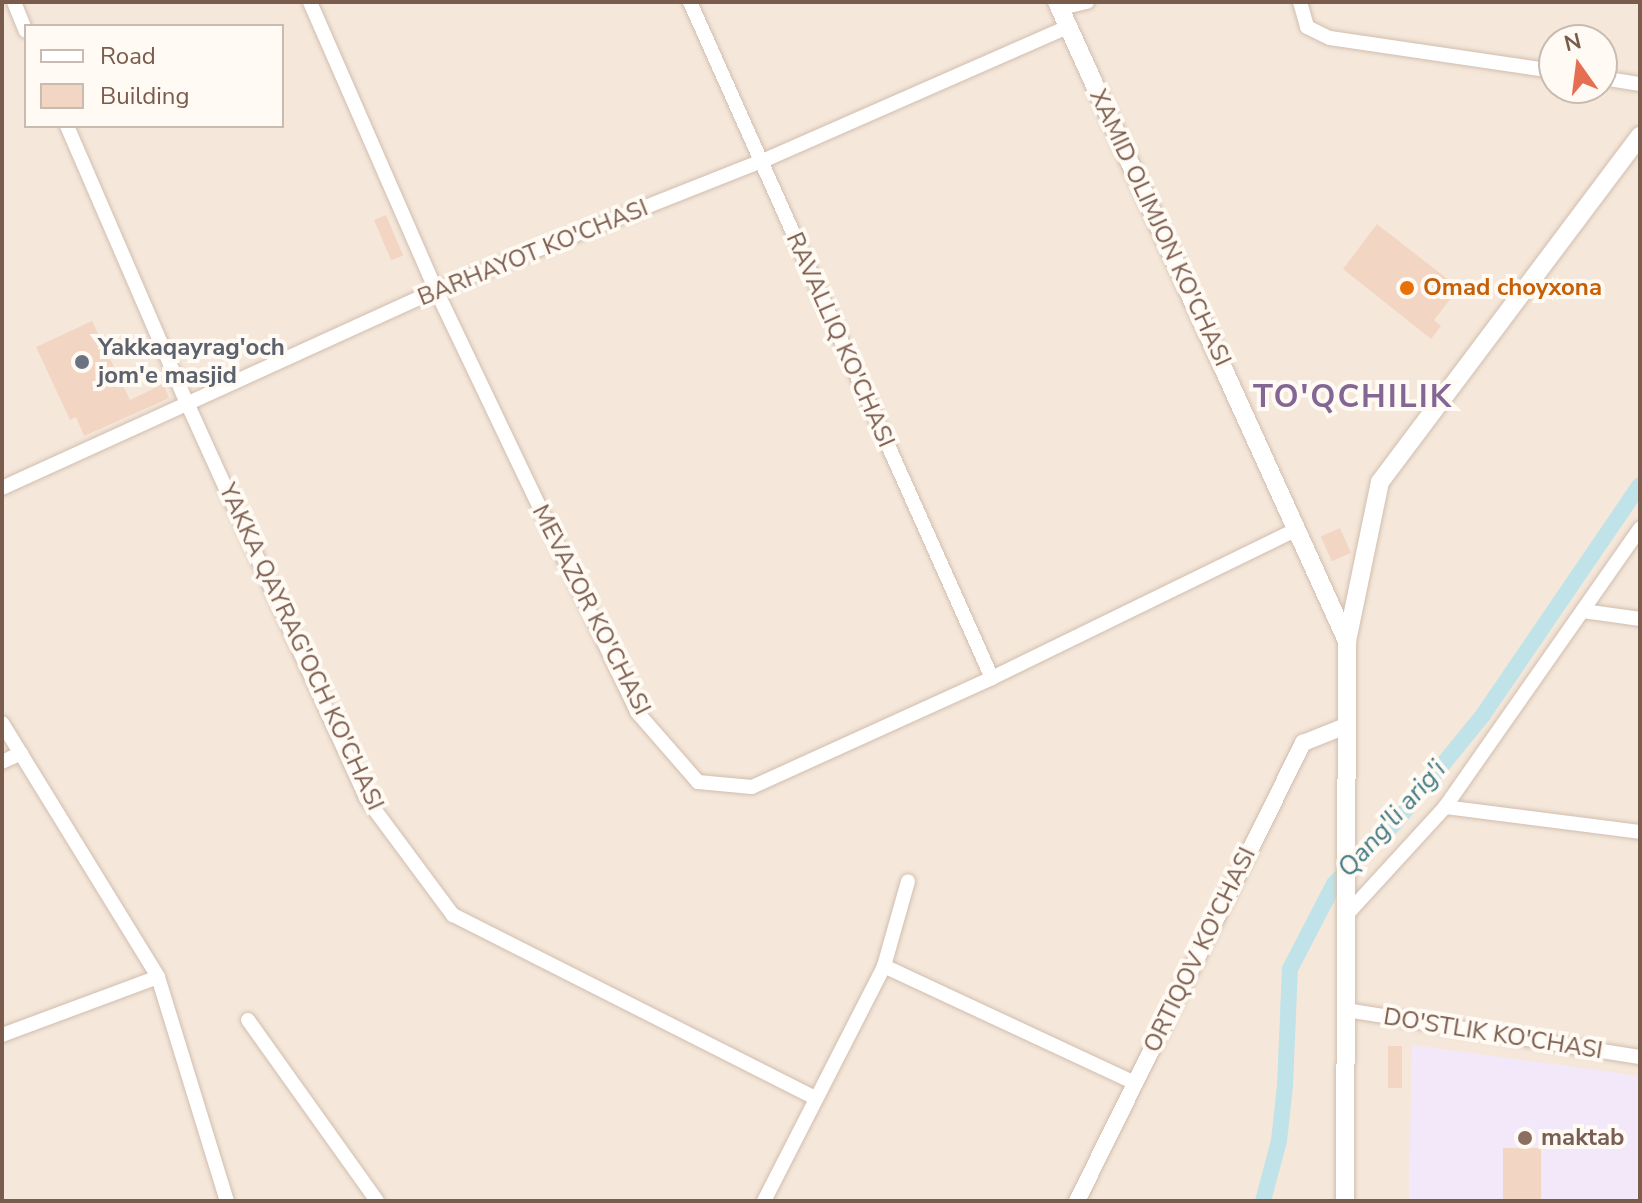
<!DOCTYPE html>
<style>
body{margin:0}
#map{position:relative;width:1642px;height:1203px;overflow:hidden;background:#fdf6ec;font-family:"Nunito Sans",sans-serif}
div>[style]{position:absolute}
.residential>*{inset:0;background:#f5e8da}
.education>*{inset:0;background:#f3e8fa}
.canal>*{height:16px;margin:-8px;padding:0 8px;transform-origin:8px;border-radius:8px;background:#bfe3e8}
.building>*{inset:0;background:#f3d5c3;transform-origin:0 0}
.roads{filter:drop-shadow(0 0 2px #d1beb0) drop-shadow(0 0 2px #d1beb0)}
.minor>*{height:14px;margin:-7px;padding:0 7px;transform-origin:7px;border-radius:7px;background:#fff}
.tertiary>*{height:16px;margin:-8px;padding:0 8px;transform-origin:8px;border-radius:8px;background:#fff}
.secondary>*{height:18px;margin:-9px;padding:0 9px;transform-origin:9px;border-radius:9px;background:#fff}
.dots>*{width:22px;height:22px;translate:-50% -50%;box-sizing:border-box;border:4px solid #fffaf3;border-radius:50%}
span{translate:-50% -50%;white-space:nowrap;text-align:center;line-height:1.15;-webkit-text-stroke:8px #fffaf3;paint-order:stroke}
.street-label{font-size:24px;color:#7a5c4d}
.food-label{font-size:24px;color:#c56008;font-weight:700}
.left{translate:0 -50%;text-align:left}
.worship-label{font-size:24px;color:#5b616d;font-weight:700}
.education-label{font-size:24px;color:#785e54;font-weight:700}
.water-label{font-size:26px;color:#437c86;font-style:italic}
.district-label{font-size:32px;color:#846695;font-weight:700;letter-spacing:2px}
.frame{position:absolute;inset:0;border:4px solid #7a5c4d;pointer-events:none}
.legend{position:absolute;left:24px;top:24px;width:260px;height:104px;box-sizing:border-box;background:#fffaf3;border:2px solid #cabbb1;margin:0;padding:10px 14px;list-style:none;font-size:24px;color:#7a5c4d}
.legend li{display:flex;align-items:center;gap:16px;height:40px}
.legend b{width:40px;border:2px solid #cabbb1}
.north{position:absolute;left:1538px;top:24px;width:80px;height:80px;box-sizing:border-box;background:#fffaf3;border:2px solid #cabbb1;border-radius:50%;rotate:346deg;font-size:22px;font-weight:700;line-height:32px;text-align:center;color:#7a5c4d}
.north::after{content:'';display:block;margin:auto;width:28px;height:36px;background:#e76f51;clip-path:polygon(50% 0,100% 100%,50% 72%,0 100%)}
</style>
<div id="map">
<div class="residential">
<div style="clip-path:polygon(evenodd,2px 2px,1640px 2px,1640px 1201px,2px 1201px,2px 2px,26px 26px,282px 26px,282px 126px,26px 126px,26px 26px,2px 2px,1554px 40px,1602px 40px,1602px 88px,1554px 88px,1554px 40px)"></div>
</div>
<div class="education">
<div style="clip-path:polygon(1412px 1045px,1640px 1076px,1640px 1201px,1409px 1201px)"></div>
</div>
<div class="canal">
<div style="left:1263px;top:1201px;width:62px;rotate:-75.1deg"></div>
<div style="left:1279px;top:1141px;width:55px;rotate:-83.8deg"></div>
<div style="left:1285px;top:1086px;width:117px;rotate:-87.6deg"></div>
<div style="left:1290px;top:969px;width:96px;rotate:-62.6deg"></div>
<div style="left:1334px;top:884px;width:86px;rotate:-45deg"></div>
<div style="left:1395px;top:823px;width:139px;rotate:-50.8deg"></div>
<div style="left:1483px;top:715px;width:278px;rotate:-55.7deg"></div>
</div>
<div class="building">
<div style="left:386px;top:215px;width:44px;height:13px;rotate:67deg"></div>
<div style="clip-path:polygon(1377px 224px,1459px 288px,1434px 320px,1441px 326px,1431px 339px,1343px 269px)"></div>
<div style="clip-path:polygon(92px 321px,130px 400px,163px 384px,169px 398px,84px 436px,76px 417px,70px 420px,36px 347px)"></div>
<div style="left:1340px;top:528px;width:27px;height:21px;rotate:66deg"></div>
<div style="left:1388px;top:1046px;width:14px;height:42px"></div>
<div style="left:1503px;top:1148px;width:38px;height:52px"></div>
</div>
<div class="roads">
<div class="minor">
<div style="left:14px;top:2px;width:31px;rotate:68deg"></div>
<div style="left:310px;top:2px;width:314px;rotate:66.4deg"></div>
<div style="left:436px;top:290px;width:467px;rotate:64.5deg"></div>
<div style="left:637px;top:712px;width:93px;rotate:48.9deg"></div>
<div style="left:698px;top:782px;width:54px;rotate:5.3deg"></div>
<div style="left:752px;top:787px;width:264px;rotate:-24.4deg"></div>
<div style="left:992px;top:678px;width:339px;rotate:-26deg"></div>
<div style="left:690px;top:2px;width:740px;rotate:65.93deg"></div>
<div style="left:1300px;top:2px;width:26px;rotate:74deg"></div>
<div style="left:1307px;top:27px;width:25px;rotate:26deg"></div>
<div style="left:1330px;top:38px;width:226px;rotate:8.4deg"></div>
<div style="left:1060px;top:8px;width:28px;rotate:-13deg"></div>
<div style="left:1602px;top:78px;width:38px;rotate:9deg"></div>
<div style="left:67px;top:126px;width:304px;rotate:66.6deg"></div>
<div style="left:188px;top:405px;width:431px;rotate:65.6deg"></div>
<div style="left:366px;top:798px;width:146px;rotate:53.4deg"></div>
<div style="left:453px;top:915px;width:406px;rotate:26.8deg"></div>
<div style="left:2px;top:488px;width:477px;rotate:-24.5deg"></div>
<div style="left:436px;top:290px;width:348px;rotate:-21.6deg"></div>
<div style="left:760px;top:162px;width:336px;rotate:-23.7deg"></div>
<div style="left:1583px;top:611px;width:58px;rotate:8deg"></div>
<div style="left:2px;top:723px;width:298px;rotate:58.4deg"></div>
<div style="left:158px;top:977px;width:234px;rotate:72.9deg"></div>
<div style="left:2px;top:762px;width:21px;rotate:-25deg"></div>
<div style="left:1445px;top:807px;width:197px;rotate:7.3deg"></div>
<div style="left:1348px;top:913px;width:144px;rotate:-47.5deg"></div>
<div style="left:1445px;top:807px;width:340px;rotate:-55deg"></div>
<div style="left:884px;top:966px;width:277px;rotate:25deg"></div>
<div style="left:1346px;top:1010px;width:298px;rotate:9.1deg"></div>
<div style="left:248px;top:1020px;width:222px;rotate:54.5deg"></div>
<div style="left:2px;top:1035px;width:166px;rotate:-20.4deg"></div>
<div style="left:764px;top:1201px;width:264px;rotate:-62.9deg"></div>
<div style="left:884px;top:966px;width:88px;rotate:-74.2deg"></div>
</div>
<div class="tertiary">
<div style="left:1077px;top:1201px;width:511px;rotate:-63.74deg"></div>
<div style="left:1303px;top:743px;width:48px;rotate:-21.8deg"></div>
</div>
<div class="secondary">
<div style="left:1057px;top:2px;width:702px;rotate:65.59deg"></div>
<div style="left:1347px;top:641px;width:560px;rotate:90.2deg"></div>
<div style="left:1347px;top:641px;width:162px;rotate:-78.3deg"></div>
<div style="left:1380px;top:482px;width:433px;rotate:-53.1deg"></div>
</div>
</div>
<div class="dots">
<div style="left:1407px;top:288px;background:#e8710a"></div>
<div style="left:82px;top:362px;background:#6b7280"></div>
<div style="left:1525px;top:1138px;background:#8d6e63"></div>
</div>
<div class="street-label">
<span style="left:1160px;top:228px;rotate:65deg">XAMID OLIMJON KO'CHASI</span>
<span style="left:533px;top:253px;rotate:-22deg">BARHAYOT KO'CHASI</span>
<span style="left:840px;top:340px;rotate:66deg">RAVALLIQ KO'CHASI</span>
<span style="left:591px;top:610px;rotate:63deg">MEVAZOR KO'CHASI</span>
<span style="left:301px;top:647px;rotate:65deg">YAKKA QAYRAG'OCH KO'CHASI</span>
<span style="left:1200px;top:950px;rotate:-64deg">ORTIQOV KO'CHASI</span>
<span style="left:1493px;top:1034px;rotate:9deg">DO'STLIK KO'CHASI</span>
</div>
<div class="food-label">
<span class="left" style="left:1423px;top:288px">Omad choyxona</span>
</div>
<div class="worship-label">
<span class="left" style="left:98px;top:362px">Yakkaqayrag'och<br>jom'e masjid</span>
</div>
<div class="education-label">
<span class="left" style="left:1541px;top:1138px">maktab</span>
</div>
<div class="water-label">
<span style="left:1392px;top:819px;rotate:-48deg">Qang'li arig'i</span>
</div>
<div class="district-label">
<span style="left:1353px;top:397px">TO'QCHILIK</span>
</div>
<div class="frame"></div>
<ul class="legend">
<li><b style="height:10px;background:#fff"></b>Road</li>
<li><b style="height:22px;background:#f3d5c3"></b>Building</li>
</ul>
<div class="north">N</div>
</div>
